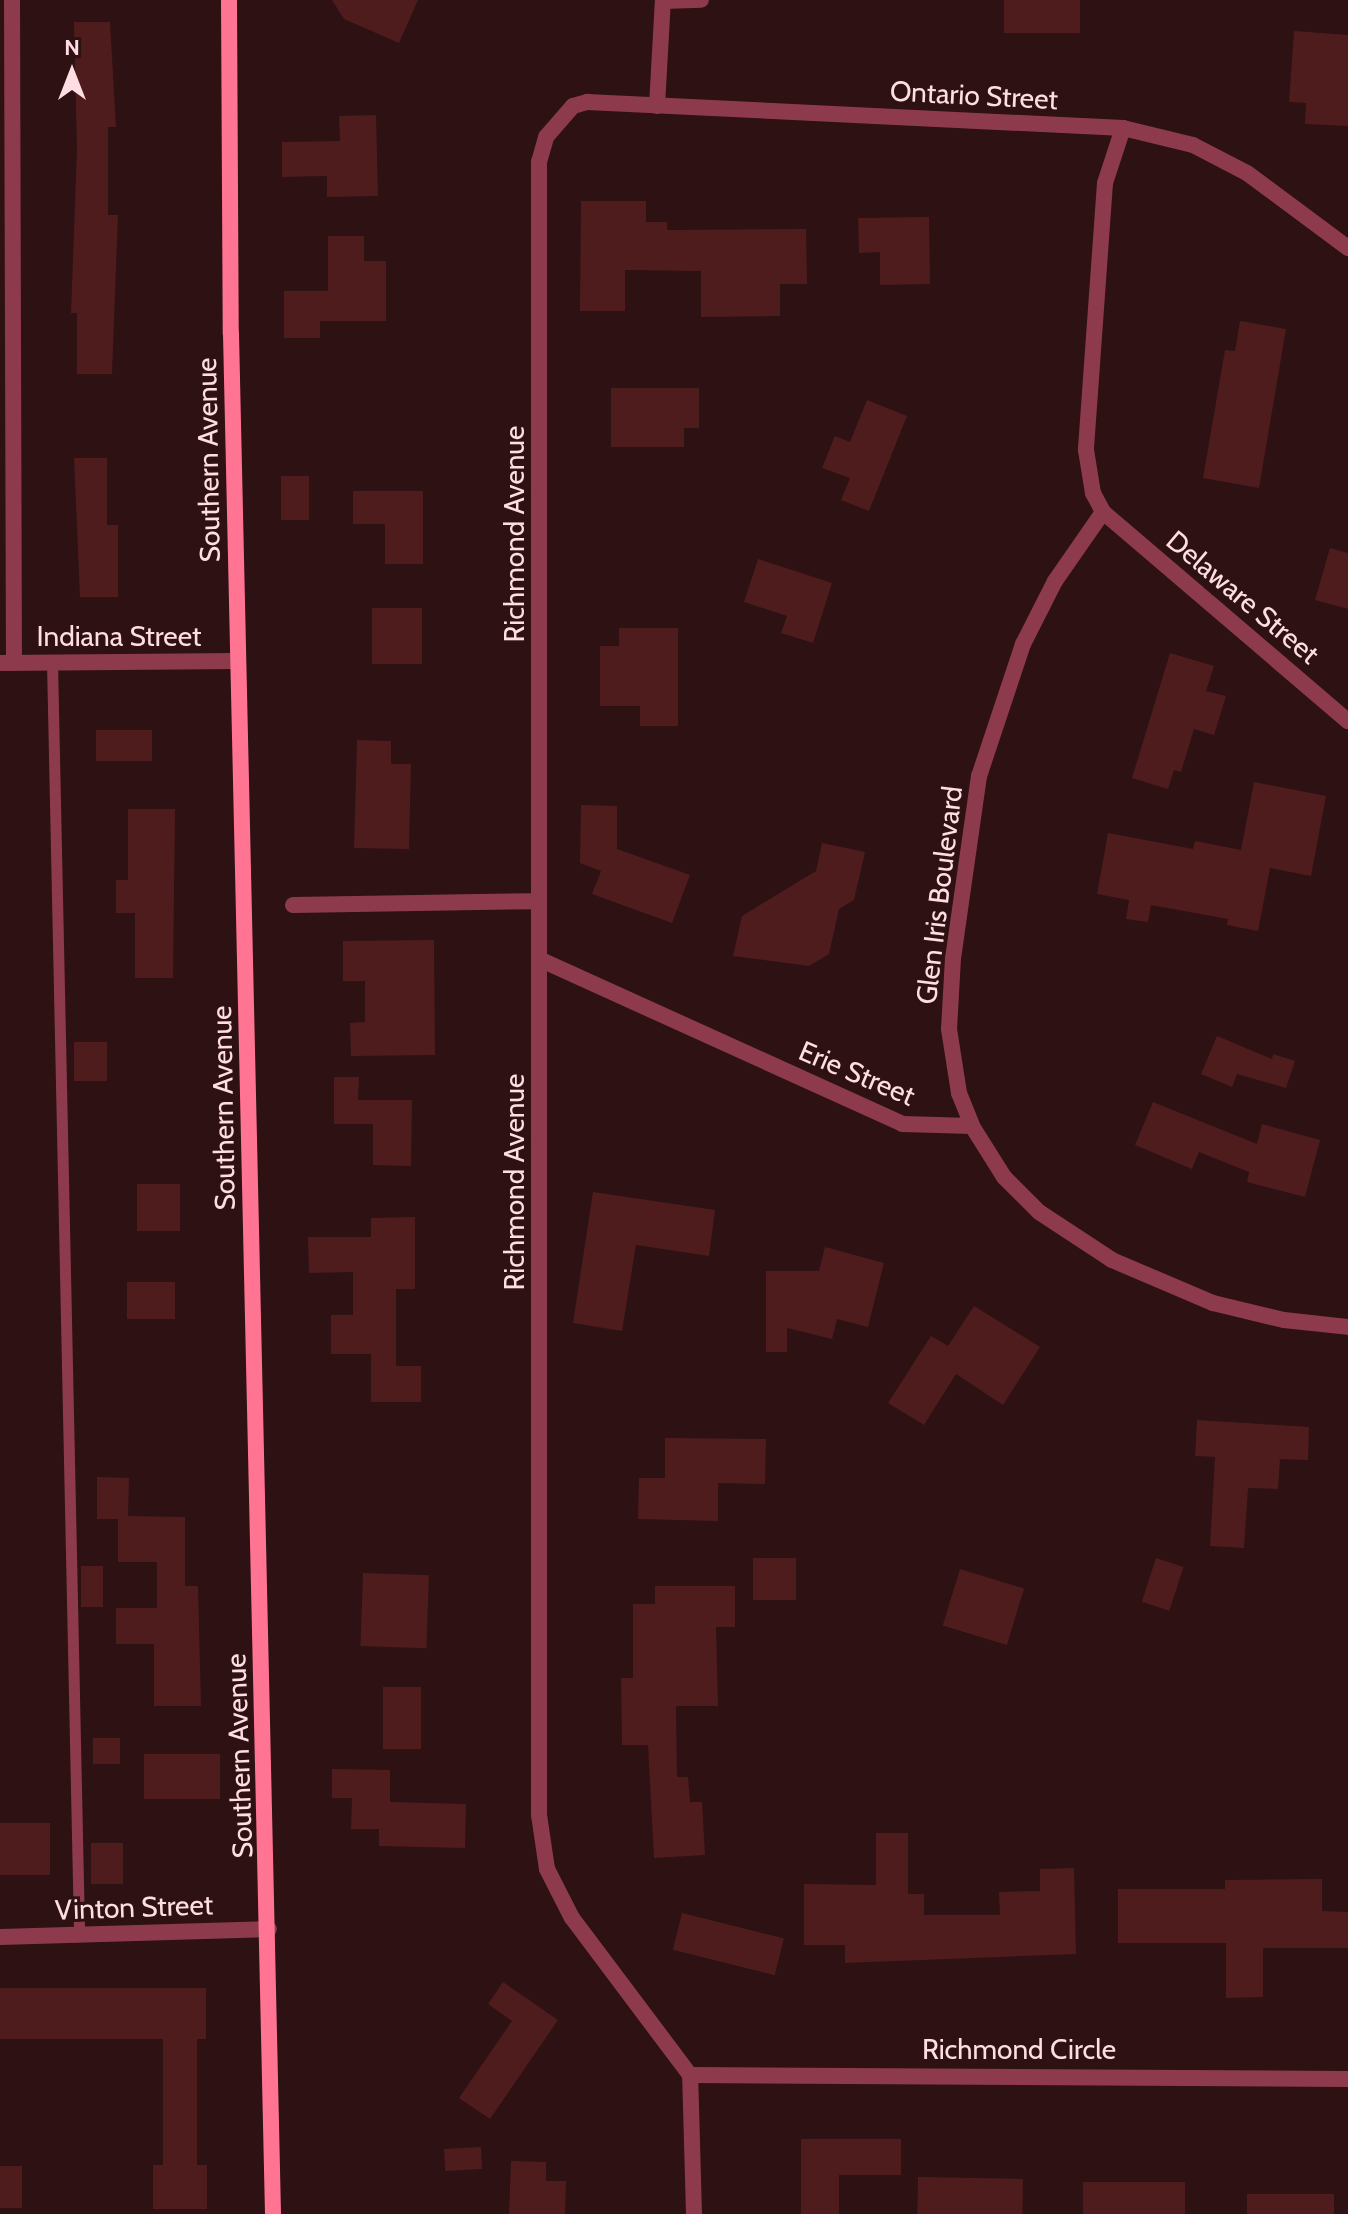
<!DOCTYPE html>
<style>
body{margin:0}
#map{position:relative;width:1348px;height:2214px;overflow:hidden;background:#2d1113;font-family:Cabin,sans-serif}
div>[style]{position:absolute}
.building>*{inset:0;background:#4f1c1e;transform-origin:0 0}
.lane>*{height:11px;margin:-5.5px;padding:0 5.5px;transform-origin:5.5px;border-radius:5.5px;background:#8d3b4c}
.street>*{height:16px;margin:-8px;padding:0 8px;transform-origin:8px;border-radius:8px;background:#8d3b4c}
.secondary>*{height:16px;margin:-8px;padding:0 8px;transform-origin:8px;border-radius:8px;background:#ff7493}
span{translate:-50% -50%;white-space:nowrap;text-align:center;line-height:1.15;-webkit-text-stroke:6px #2d1113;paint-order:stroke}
.street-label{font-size:28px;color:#ffdde2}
.north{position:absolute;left:32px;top:32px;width:80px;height:80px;-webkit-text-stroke:6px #2d1113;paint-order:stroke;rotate:0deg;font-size:22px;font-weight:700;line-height:32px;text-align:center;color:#ffdde2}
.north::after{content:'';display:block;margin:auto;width:28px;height:36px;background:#ffdde2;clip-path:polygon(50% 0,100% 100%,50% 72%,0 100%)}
</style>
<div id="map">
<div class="building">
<div style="clip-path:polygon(332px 0,418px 0,399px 43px,344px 19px)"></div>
<div style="left:1004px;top:0;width:76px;height:33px"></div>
<div style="clip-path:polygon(74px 22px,110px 22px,116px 127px,108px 127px,108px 215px,118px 215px,112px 374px,77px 374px,77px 313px,71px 313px,77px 150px)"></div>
<div style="clip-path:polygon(1294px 31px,1348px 35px,1348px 126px,1305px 124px,1306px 103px,1289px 102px)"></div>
<div style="clip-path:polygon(376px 115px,378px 196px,327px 197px,327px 176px,282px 177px,282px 142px,340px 141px,339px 116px)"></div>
<div style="clip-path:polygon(581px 201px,646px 201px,646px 222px,667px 222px,667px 230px,806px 229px,807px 284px,780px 284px,780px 316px,701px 317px,701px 271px,625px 270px,625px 311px,580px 311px)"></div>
<div style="clip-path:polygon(929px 217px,930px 284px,880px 285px,880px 252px,859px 253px,858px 218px)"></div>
<div style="clip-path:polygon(328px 236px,364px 236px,364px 261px,386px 261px,386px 321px,320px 321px,320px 338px,284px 338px,284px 291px,328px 291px)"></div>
<div style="clip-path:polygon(1240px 321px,1286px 329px,1259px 488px,1203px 478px,1225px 350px,1235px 351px)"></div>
<div style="clip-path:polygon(611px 388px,699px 388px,699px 428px,684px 428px,684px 447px,611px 447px)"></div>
<div style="clip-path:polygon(867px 400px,907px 416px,869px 511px,841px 500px,850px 478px,822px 468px,835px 436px,850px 442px)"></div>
<div style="clip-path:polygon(74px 458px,107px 458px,107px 525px,118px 525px,118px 597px,80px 597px)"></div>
<div style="left:281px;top:476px;width:28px;height:44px"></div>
<div style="clip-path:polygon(353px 491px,423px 491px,423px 564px,385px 564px,385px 524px,353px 524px)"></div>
<div style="clip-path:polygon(1330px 548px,1348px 553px,1348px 609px,1315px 600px)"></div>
<div style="clip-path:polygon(758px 559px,832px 583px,813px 643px,781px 633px,787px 616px,744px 602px)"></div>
<div style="left:372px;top:608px;width:50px;height:56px"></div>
<div style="clip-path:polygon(619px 628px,678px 628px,678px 726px,640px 726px,640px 706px,600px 706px,600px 646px,619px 646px)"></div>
<div style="clip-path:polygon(1170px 653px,1214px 666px,1206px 691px,1226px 696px,1214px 735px,1194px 729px,1181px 772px,1174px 770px,1168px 789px,1132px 778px)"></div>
<div style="left:96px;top:730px;width:56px;height:31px"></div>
<div style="clip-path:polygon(357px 740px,391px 741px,391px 764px,411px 764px,409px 849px,354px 848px)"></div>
<div style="clip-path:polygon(1254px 782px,1326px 796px,1311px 876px,1270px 868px,1258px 931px,1227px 925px,1228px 919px,1151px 905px,1148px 922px,1126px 919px,1129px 900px,1097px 894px,1108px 833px,1193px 849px,1195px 841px,1241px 850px)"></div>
<div style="clip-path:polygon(581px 805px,617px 806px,617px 849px,690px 875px,672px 923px,592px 894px,601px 871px,580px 863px)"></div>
<div style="clip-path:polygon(128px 809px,175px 809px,173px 978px,135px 978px,135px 913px,116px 913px,116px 880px,128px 880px)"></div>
<div style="clip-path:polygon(822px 843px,865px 852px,854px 900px,839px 909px,829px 954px,809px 966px,733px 956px,742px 916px,816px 871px)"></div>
<div style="clip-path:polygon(434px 940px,435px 1055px,351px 1056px,350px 1023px,365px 1022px,365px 981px,343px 981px,343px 941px)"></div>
<div style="clip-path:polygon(1217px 1036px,1272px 1059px,1273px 1054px,1295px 1061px,1286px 1088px,1237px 1074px,1232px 1087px,1201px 1074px)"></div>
<div style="left:74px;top:1042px;width:33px;height:39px"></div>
<div style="clip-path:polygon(334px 1077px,359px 1077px,358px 1100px,412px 1100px,411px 1166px,373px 1165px,373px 1124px,334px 1124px)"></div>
<div style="clip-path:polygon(1153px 1102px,1257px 1144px,1262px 1124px,1320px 1140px,1305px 1197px,1247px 1182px,1249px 1172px,1199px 1152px,1192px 1169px,1135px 1145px)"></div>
<div style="left:137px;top:1184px;width:43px;height:47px"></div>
<div style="clip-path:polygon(593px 1192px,715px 1210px,709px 1256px,636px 1245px,622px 1331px,573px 1323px)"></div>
<div style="clip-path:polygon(415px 1217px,415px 1289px,396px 1289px,396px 1366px,421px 1366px,421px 1402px,371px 1402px,371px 1354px,331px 1354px,331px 1315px,353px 1315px,353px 1272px,309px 1273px,308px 1237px,371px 1237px,371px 1218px)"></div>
<div style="clip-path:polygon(825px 1247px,884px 1263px,868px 1327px,837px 1319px,832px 1339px,787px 1328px,787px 1352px,766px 1352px,766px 1271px,819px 1271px)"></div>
<div style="left:127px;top:1282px;width:48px;height:37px"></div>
<div style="clip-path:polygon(974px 1306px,1040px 1347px,1003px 1405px,956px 1374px,924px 1425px,888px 1403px,931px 1336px,948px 1346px)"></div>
<div style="clip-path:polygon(1197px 1420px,1309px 1427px,1308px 1460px,1280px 1459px,1278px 1489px,1248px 1488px,1244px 1548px,1210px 1546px,1215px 1457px,1195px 1456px)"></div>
<div style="clip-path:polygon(665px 1438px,766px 1439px,765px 1484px,718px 1483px,718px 1521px,638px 1519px,639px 1478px,665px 1478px)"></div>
<div style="clip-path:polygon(97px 1477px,129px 1478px,128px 1516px,185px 1517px,185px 1586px,198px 1586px,201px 1706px,154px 1706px,154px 1644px,116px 1644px,116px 1608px,157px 1608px,157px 1562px,118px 1562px,118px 1519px,97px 1519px)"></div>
<div style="left:753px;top:1558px;width:43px;height:42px"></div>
<div style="left:1156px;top:1558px;width:29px;height:46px;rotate:18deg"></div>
<div style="left:81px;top:1566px;width:22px;height:41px"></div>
<div style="left:960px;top:1569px;width:67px;height:59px;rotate:17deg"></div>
<div style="left:363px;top:1573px;width:66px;height:73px;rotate:2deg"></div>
<div style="clip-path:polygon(655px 1586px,735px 1586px,735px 1627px,716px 1627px,718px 1706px,676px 1706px,677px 1777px,688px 1777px,690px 1802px,702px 1802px,705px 1855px,654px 1858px,648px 1745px,622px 1745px,621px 1678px,633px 1678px,633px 1604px,655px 1604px)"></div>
<div style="left:383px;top:1687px;width:38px;height:62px"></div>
<div style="left:93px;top:1738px;width:27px;height:26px"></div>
<div style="left:144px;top:1754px;width:76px;height:45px"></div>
<div style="clip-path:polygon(332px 1769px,390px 1770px,390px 1802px,466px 1804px,465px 1848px,379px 1846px,379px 1829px,351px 1829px,352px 1798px,332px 1798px)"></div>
<div style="left:0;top:1823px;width:50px;height:52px"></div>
<div style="clip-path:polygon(876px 1833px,908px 1833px,908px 1894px,924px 1894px,924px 1915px,1000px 1915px,999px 1892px,1040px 1891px,1040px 1869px,1074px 1868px,1076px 1954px,845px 1963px,845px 1945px,804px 1945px,804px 1884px,876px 1885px)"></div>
<div style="left:91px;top:1843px;width:32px;height:41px"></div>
<div style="clip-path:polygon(1322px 1879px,1322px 1911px,1348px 1912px,1348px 1948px,1263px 1948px,1263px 1997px,1226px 1998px,1226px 1943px,1118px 1943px,1118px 1889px,1225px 1889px,1225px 1880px)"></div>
<div style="left:682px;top:1913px;width:105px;height:38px;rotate:14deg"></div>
<div style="clip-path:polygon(503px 1982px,558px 2020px,490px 2119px,459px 2098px,512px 2021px,488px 2004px)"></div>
<div style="clip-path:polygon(0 1988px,206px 1988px,206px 2039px,197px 2039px,197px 2165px,207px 2165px,207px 2209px,153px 2209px,153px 2165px,163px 2165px,163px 2039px,0 2039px)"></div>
<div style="clip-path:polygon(801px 2139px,901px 2139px,901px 2175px,839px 2175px,839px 2214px,801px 2214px)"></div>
<div style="left:481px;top:2147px;width:22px;height:37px;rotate:87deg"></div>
<div style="clip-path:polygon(511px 2161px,546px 2162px,546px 2181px,566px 2181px,565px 2214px,509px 2214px)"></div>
<div style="left:0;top:2166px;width:22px;height:42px"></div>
<div style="left:918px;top:2177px;width:105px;height:37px;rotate:1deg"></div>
<div style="left:1083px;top:2182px;width:102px;height:32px"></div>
<div style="left:1247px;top:2194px;width:87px;height:20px"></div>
</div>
<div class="lane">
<div style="left:52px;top:662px;width:1273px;rotate:88.78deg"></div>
</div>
<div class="street">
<div style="left:12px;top:0;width:663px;rotate:89.83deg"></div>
<div style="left:663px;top:1px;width:38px;rotate:-2deg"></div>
<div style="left:657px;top:106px;width:106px;rotate:-86.8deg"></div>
<div style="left:1123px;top:128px;width:58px;rotate:108.1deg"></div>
<div style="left:1105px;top:183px;width:268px;rotate:94.1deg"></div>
<div style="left:1086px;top:450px;width:44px;rotate:80.8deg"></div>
<div style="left:1093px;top:493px;width:21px;rotate:62deg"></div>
<div style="left:1103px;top:512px;width:322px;rotate:40.5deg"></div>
<div style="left:1103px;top:512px;width:84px;rotate:124.8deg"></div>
<div style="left:1055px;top:581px;width:71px;rotate:116.9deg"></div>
<div style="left:1023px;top:644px;width:139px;rotate:108.4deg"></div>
<div style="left:979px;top:776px;width:184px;rotate:98.1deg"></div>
<div style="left:953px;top:958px;width:71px;rotate:93.2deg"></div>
<div style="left:949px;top:1029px;width:65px;rotate:81.1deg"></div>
<div style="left:959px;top:1093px;width:35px;rotate:68deg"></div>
<div style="left:972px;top:1126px;width:60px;rotate:57.9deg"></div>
<div style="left:1004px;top:1177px;width:49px;rotate:45deg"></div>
<div style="left:1039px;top:1212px;width:87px;rotate:33.3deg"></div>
<div style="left:1112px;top:1260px;width:110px;rotate:23.1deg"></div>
<div style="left:1213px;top:1303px;width:73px;rotate:13.5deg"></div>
<div style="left:1284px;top:1320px;width:64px;rotate:6.2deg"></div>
<div style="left:0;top:663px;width:238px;rotate:-0.5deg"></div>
<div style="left:293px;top:905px;width:246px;rotate:-0.9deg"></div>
<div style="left:539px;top:959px;width:399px;rotate:24.4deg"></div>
<div style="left:902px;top:1124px;width:70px;rotate:1.6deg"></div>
<div style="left:0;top:1937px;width:269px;rotate:-1.7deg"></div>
<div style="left:690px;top:2075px;width:658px;rotate:0.35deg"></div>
<div style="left:694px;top:2214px;width:139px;rotate:-91.6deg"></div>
<div style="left:690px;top:2075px;width:196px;rotate:-126.9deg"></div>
<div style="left:572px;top:1918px;width:55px;rotate:-117deg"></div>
<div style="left:547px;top:1869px;width:55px;rotate:-98.4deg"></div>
<div style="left:539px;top:1815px;width:1653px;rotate:-90deg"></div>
<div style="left:539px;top:162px;width:26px;rotate:-74deg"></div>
<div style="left:546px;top:137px;width:41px;rotate:-48.9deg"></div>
<div style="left:573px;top:106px;width:15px;rotate:-16deg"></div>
<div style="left:587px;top:102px;width:537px;rotate:2.78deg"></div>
<div style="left:1123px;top:128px;width:72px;rotate:13.7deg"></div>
<div style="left:1193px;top:145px;width:61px;rotate:27.4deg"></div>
<div style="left:1247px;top:173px;width:126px;rotate:36.6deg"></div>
</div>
<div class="secondary">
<div style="left:229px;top:0;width:334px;rotate:89.7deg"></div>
<div style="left:231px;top:334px;width:1880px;rotate:88.72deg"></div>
</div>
<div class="street-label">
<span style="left:974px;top:95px;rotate:3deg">Ontario Street</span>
<span style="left:208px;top:460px;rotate:-91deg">Southern Avenue</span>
<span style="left:514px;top:534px;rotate:-90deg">Richmond Avenue</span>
<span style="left:1243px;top:597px;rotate:40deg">Delaware Street</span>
<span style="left:119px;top:636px">Indiana Street</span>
<span style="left:939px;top:895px;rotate:-83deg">Glen Iris Boulevard</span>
<span style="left:857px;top:1073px;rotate:23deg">Erie Street</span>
<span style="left:223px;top:1108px;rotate:-91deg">Southern Avenue</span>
<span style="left:514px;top:1182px;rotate:-90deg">Richmond Avenue</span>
<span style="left:239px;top:1756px;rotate:-92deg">Southern Avenue</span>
<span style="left:134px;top:1907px;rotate:-2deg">Vinton Street</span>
<span style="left:1019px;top:2049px">Richmond Circle</span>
</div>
<div class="north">N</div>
</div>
